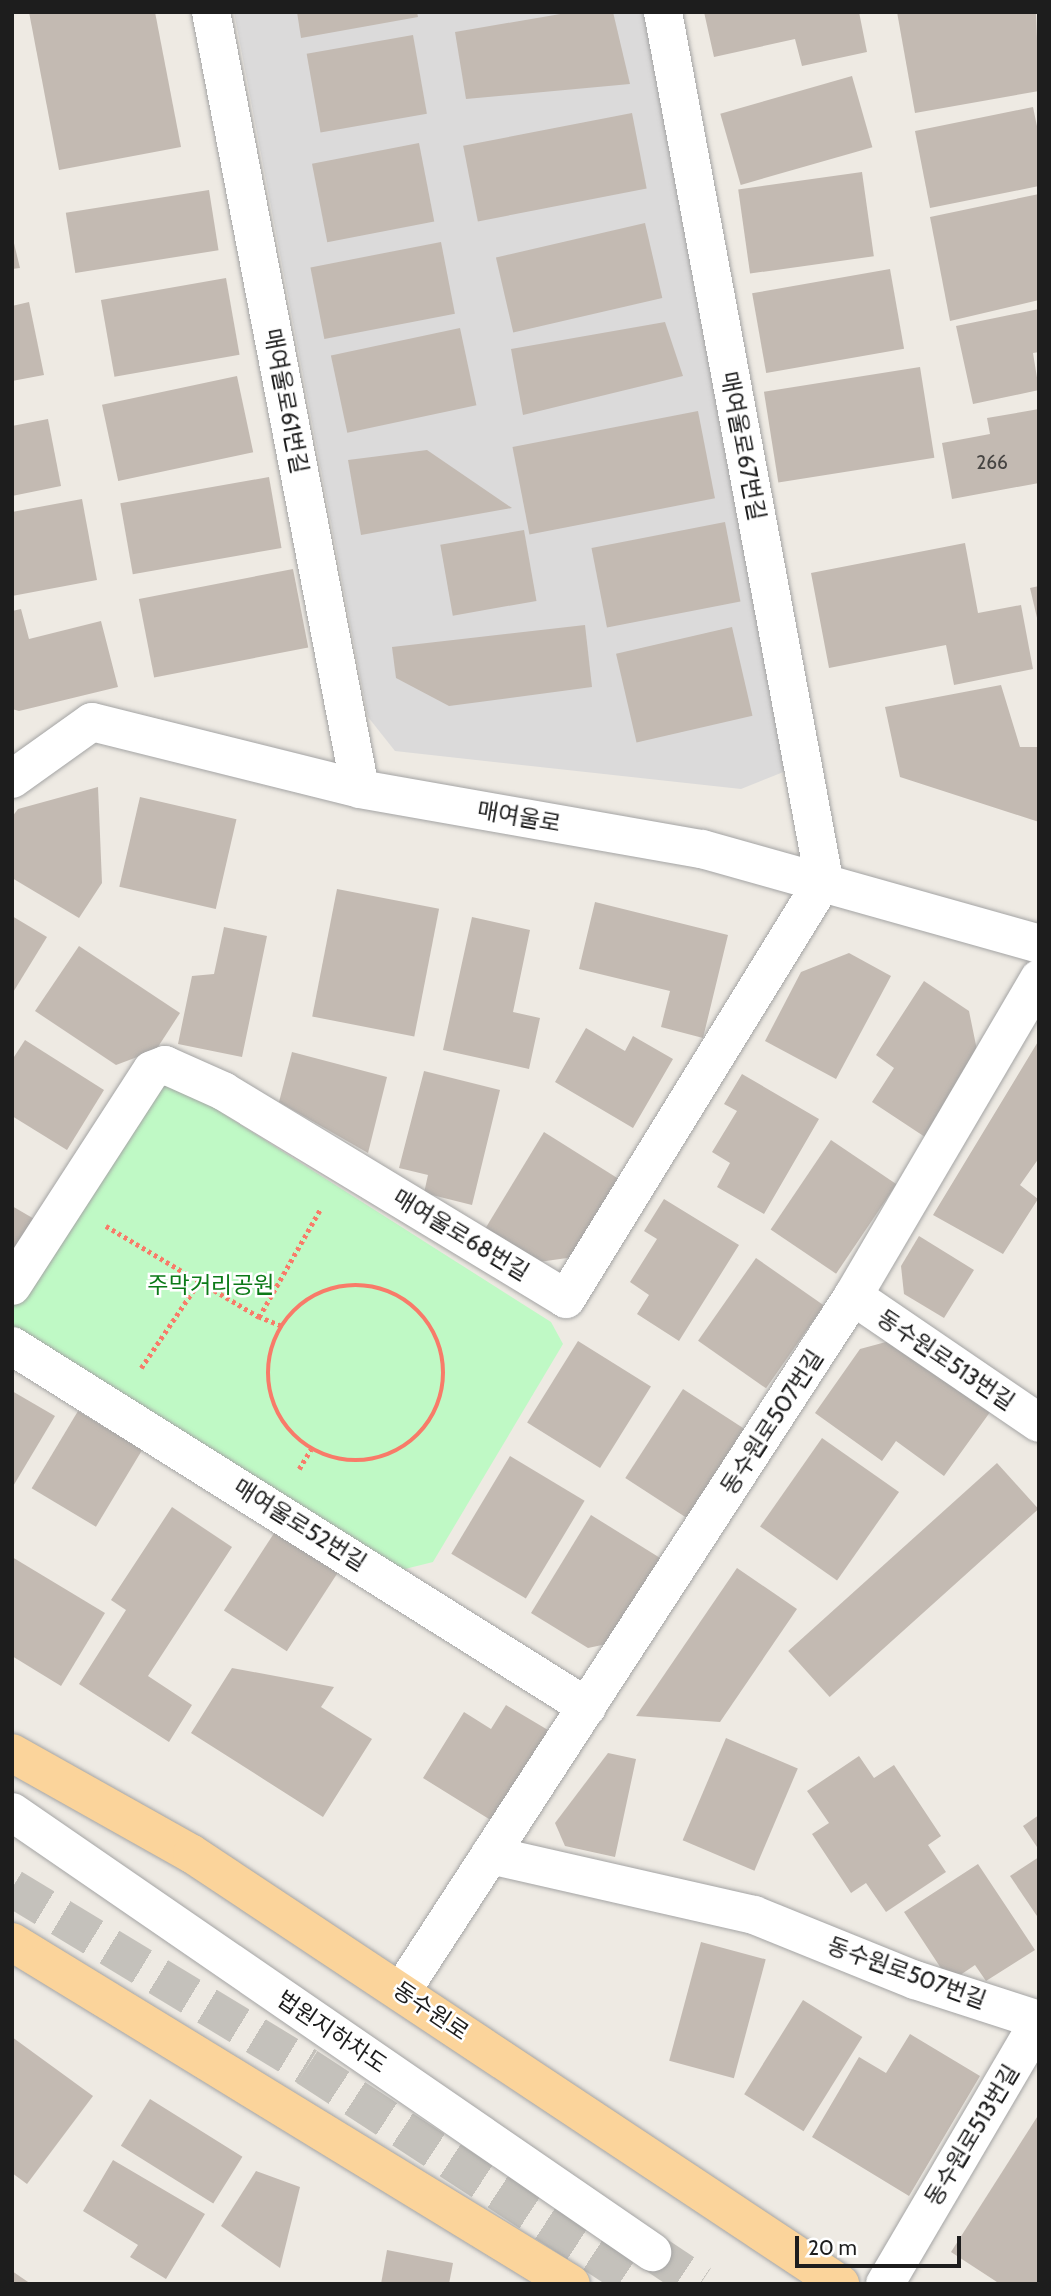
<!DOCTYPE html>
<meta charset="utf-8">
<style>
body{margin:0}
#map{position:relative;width:1051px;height:2296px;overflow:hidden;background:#eeeae3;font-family:Cabin,"Noto Sans KR",sans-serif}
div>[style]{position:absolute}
.residential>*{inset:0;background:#dbdada}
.park>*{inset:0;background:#bff9c5}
.building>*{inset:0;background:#c3bab2;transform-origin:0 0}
.major-tunnel>*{height:38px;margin-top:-19px;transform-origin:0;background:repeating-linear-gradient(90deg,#c4c1bb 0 38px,transparent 0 57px)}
.path>*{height:4.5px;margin-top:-2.25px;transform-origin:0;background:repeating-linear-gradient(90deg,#f87b69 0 3.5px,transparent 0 7px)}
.path>.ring{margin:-2.25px;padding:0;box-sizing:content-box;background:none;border:4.5px solid #f87b69;border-radius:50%}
.roads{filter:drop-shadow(0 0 2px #a4a4a4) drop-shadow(0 0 2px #a4a4a4)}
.minor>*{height:38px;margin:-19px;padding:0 19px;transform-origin:19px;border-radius:19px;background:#fff}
.major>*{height:38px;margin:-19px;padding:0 19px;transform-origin:19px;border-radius:19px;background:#fbd49b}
span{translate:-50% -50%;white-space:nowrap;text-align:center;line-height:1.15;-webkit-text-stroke:5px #fff;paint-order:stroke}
.number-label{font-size:19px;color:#464442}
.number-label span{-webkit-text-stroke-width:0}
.street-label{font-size:23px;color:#1d1d1d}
.park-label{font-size:23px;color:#0c7a18}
.frame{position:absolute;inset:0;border:14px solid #1d1d1d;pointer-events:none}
.scale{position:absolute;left:795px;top:2236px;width:166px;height:32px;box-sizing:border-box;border:4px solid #1d1d1d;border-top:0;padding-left:9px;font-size:21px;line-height:24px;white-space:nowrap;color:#1d1d1d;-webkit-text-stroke:5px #fff;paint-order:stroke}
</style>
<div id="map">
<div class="residential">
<div style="clip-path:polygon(234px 12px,653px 12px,791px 769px,741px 789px,395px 751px,368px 717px)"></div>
</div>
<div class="park">
<div style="clip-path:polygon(167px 1078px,551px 1322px,563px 1344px,433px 1562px,393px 1572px,12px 1338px,12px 1306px,148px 1086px)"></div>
</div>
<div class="building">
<div style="clip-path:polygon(29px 12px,155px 12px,181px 147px,59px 170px)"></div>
<div style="clip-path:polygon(297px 12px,417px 12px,418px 17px,301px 38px)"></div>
<div style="clip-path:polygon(572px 12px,613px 12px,630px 84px,466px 99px,455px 32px)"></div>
<div style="clip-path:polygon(704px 12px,859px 12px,867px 52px,802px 66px,795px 39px,714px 57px)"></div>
<div style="clip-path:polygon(897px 12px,1036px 12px,1039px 91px,915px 113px)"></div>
<div style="left:413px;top:35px;width:80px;height:108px;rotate:80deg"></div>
<div style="left:852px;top:76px;width:74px;height:137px;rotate:74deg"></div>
<div style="clip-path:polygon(1033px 107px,1039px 136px,1039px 186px,930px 208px,915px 131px)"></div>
<div style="left:632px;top:113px;width:77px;height:172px;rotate:79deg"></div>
<div style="left:419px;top:143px;width:80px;height:109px;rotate:79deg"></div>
<div style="left:862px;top:172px;width:85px;height:125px;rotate:82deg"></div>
<div style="left:209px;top:190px;width:61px;height:145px;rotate:81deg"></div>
<div style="clip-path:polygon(1039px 194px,1039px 300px,950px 321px,930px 217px)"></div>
<div style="left:645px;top:223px;width:77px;height:153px;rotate:77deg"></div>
<div style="clip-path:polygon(12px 235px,20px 268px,12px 269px)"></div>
<div style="left:441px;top:242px;width:73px;height:133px;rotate:79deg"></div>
<div style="left:890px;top:269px;width:81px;height:140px;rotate:80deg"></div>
<div style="left:226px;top:278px;width:78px;height:127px;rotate:80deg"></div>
<div style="clip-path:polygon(29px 302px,44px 375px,12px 381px,12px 306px)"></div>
<div style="clip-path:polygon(1039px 309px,1039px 352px,1033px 353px,1039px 390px,973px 404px,956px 326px)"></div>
<div style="clip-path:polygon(665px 322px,683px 376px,523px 415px,511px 349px)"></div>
<div style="left:460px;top:328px;width:79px;height:132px;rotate:78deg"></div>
<div style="left:920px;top:367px;width:92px;height:158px;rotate:81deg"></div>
<div style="left:237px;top:376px;width:78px;height:138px;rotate:78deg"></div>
<div style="clip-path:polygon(1039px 409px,1039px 483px,952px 499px,942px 443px,990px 434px,987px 418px)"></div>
<div style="left:698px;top:411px;width:89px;height:189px;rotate:79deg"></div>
<div style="clip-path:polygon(48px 419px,61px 486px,12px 496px,12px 426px)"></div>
<div style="clip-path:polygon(427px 450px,512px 508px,361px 535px,348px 460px)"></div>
<div style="left:269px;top:477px;width:72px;height:151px;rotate:80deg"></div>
<div style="clip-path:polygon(82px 499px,97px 580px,12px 596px,12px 512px)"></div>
<div style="left:725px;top:522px;width:81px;height:136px;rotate:79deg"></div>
<div style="left:524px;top:530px;width:72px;height:85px;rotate:80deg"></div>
<div style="clip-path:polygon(965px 543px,978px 613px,1021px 605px,1033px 669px,954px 685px,946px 645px,829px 668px,811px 573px)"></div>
<div style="left:293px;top:569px;width:80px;height:157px;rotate:79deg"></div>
<div style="clip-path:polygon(1039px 586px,1039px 622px,1038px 622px,1030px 588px)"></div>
<div style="clip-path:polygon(21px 609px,29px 639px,101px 621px,118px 687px,19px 711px,12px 709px,12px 611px)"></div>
<div style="clip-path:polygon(585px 625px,592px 687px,449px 706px,396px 678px,392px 647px)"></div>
<div style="left:732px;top:627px;width:91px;height:119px;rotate:77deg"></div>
<div style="clip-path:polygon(1001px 685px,1020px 747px,1039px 747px,1039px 822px,900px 777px,885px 707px)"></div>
<div style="clip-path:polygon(98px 787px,102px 883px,79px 918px,12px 878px,12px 817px,18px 809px)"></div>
<div style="left:140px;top:797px;width:99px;height:92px;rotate:13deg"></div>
<div style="left:337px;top:889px;width:104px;height:130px;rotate:11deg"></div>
<div style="clip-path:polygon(595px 902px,728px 935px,703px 1038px,661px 1027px,670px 991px,579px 969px)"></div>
<div style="clip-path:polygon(12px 916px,47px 937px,12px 994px)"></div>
<div style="clip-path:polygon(472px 917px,530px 930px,513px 1012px,540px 1018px,529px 1069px,443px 1050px)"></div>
<div style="clip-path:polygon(224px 927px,267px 936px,242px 1057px,178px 1044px,192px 976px,214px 974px)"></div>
<div style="clip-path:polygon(79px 946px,180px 1013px,156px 1050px,116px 1065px,35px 1011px)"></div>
<div style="clip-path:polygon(849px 953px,891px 976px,836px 1079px,765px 1041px,801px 972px)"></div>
<div style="clip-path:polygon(924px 981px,969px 1011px,978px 1055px,925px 1137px,872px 1102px,894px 1068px,876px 1055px)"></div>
<div style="clip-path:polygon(586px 1028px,625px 1051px,633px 1036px,673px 1059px,633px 1128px,555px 1082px)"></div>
<div style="clip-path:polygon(25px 1040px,104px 1090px,67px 1150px,12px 1116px,12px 1060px)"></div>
<div style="clip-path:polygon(1039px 1040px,1039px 1158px,1020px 1185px,1038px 1199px,1003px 1254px,933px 1215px)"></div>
<div style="clip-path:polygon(292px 1052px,387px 1077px,368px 1153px,279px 1102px)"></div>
<div style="clip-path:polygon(424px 1071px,500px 1090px,472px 1205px,424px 1193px,428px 1175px,399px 1168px)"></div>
<div style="clip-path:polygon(742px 1074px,819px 1119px,764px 1214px,717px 1187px,730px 1163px,712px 1152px,737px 1111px,724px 1104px)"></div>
<div style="clip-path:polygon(544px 1132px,622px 1181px,574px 1257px,539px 1262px,485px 1229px)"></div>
<div style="left:831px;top:1140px;width:79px;height:108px;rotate:34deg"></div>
<div style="clip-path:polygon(664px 1199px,739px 1245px,679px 1341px,637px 1314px,649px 1295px,630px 1282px,657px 1239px,644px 1231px)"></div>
<div style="clip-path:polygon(12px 1206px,36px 1220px,12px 1261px)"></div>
<div style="clip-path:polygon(919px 1236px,974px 1270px,944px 1318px,904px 1294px,901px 1266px)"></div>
<div style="left:756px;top:1258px;width:83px;height:101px;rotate:35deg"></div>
<div style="clip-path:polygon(897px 1339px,993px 1408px,944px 1476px,896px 1441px,882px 1461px,815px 1413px,860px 1349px)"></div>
<div style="left:578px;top:1341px;width:86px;height:96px;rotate:32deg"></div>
<div style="left:683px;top:1389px;width:73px;height:106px;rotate:33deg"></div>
<div style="clip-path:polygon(12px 1391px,55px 1416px,12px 1488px)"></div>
<div style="left:78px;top:1411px;width:75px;height:90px;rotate:31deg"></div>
<div style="left:822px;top:1438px;width:94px;height:108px;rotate:35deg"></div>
<div style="left:510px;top:1456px;width:87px;height:114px;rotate:31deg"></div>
<div style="left:997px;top:1463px;width:62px;height:281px;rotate:48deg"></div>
<div style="clip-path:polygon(172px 1507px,232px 1547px,148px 1676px,192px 1705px,169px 1742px,79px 1684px,126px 1610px,111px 1600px)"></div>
<div style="clip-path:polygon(591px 1515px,665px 1561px,616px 1642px,588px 1648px,531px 1613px)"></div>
<div style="left:280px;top:1524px;width:75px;height:103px;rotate:33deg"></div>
<div style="clip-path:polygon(12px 1557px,105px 1613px,61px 1686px,12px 1656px)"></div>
<div style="clip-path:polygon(737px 1568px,797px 1609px,720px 1722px,636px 1716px)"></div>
<div style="clip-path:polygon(232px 1668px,334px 1687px,321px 1707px,372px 1739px,323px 1817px,191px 1733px)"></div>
<div style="clip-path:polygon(506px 1705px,553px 1733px,497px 1824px,423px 1778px,464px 1712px,491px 1729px)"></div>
<div style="left:726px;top:1738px;width:78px;height:111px;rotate:23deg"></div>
<div style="clip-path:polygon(608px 1753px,636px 1759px,615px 1857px,565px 1846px,555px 1823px)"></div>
<div style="clip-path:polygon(859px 1756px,874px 1778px,894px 1765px,941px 1836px,928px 1845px,946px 1872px,886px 1912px,866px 1883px,851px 1893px,812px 1834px,829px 1823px,807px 1791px)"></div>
<div style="clip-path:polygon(1039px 1815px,1039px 1850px,1023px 1826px)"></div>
<div style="clip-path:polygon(1039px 1857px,1039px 1919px,1010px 1876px)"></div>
<div style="clip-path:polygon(978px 1864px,1035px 1950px,986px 1981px,975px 1965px,950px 1982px,904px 1912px)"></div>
<div style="left:701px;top:1942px;width:67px;height:123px;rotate:15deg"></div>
<div style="left:803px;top:2000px;width:70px;height:111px;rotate:32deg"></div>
<div style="clip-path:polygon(910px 2034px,980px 2076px,909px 2196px,812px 2137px,859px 2057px,886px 2073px)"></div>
<div style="clip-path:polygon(12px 2037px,93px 2096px,27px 2184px,12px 2173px)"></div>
<div style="left:150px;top:2099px;width:109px;height:55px;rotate:32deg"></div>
<div style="clip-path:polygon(1039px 2114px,1039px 2284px,1000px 2284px,951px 2252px)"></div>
<div style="clip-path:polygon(113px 2160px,205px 2214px,166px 2279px,130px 2257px,138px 2245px,83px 2211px)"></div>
<div style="clip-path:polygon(256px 2171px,300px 2187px,280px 2268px,221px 2226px)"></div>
<div style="clip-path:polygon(387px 2250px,453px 2263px,449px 2284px,381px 2284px)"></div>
<div style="clip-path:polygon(12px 2271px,31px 2284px,12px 2284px)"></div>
</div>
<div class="major-tunnel">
<div style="left:12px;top:1888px;width:345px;rotate:31.2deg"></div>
<div style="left:307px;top:2067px;width:397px;rotate:33.1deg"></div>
<div style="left:652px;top:2252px;width:58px;rotate:33.7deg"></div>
</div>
<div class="path">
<div style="left:106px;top:1226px;width:178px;rotate:30.7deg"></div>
<div class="ring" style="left:268px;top:1285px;width:171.5px;height:171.5px"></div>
<div style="left:281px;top:1326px;width:24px;rotate:-158deg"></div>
<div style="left:259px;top:1317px;width:125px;rotate:-60.4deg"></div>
<div style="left:141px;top:1368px;width:104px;rotate:-56deg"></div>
<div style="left:299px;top:1469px;width:23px;rotate:-59deg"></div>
</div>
<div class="roads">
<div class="minor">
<div style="left:211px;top:12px;width:791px;rotate:79.14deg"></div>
<div style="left:12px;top:779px;width:98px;rotate:-35.5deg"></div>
<div style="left:92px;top:722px;width:276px;rotate:14deg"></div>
<div style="left:360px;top:789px;width:347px;rotate:10deg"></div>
<div style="left:702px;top:849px;width:350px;rotate:15.7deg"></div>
<div style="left:12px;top:1286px;width:257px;rotate:-57.1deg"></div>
<div style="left:152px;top:1070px;width:14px;rotate:-21deg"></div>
<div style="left:165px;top:1065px;width:64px;rotate:24.1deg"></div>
<div style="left:223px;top:1091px;width:401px;rotate:31.2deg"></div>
<div style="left:566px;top:1299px;width:492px;rotate:-58.4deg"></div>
<div style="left:824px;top:880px;width:883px;rotate:-100.51deg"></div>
<div style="left:853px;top:1296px;width:225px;rotate:34.3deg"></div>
<div style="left:12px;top:1346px;width:679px;rotate:32.12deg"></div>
<div style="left:12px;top:1812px;width:777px;rotate:34.51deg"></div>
<div style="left:490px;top:1855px;width:271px;rotate:12.8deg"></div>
<div style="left:754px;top:1915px;width:174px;rotate:22deg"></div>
<div style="left:915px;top:1980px;width:130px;rotate:17.9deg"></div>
<div style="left:401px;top:1992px;width:830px;rotate:-57deg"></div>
<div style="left:853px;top:1296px;width:368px;rotate:-59.6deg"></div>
<div style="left:885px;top:2284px;width:304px;rotate:-59.6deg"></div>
</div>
<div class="major">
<div style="left:12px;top:1753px;width:206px;rotate:29.3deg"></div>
<div style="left:192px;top:1854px;width:778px;rotate:33.57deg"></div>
<div style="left:12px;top:1942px;width:655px;rotate:31.46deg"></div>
</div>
</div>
<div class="number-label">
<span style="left:992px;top:463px">266</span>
</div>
<div class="street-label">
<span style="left:286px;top:401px;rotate:79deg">매여울로61번길</span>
<span style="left:743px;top:446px;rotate:79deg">매여울로67번길</span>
<span style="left:519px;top:817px;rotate:10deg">매여울로</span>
<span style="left:461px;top:1235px;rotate:31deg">매여울로68번길</span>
<span style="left:946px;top:1360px;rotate:34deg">동수원로513번길</span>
<span style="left:772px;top:1422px;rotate:-57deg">동수원로507번길</span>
<span style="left:300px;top:1525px;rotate:32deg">매여울로52번길</span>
<span style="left:907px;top:1973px;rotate:20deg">동수원로507번길</span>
<span style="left:431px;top:2011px;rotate:34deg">동수원로</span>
<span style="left:332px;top:2032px;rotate:34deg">법원지하차도</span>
<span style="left:972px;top:2135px;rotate:-59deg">동수원로513번길</span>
</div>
<div class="park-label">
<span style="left:211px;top:1285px">주막거리공원</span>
</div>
<div class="frame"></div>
<div class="scale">20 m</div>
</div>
